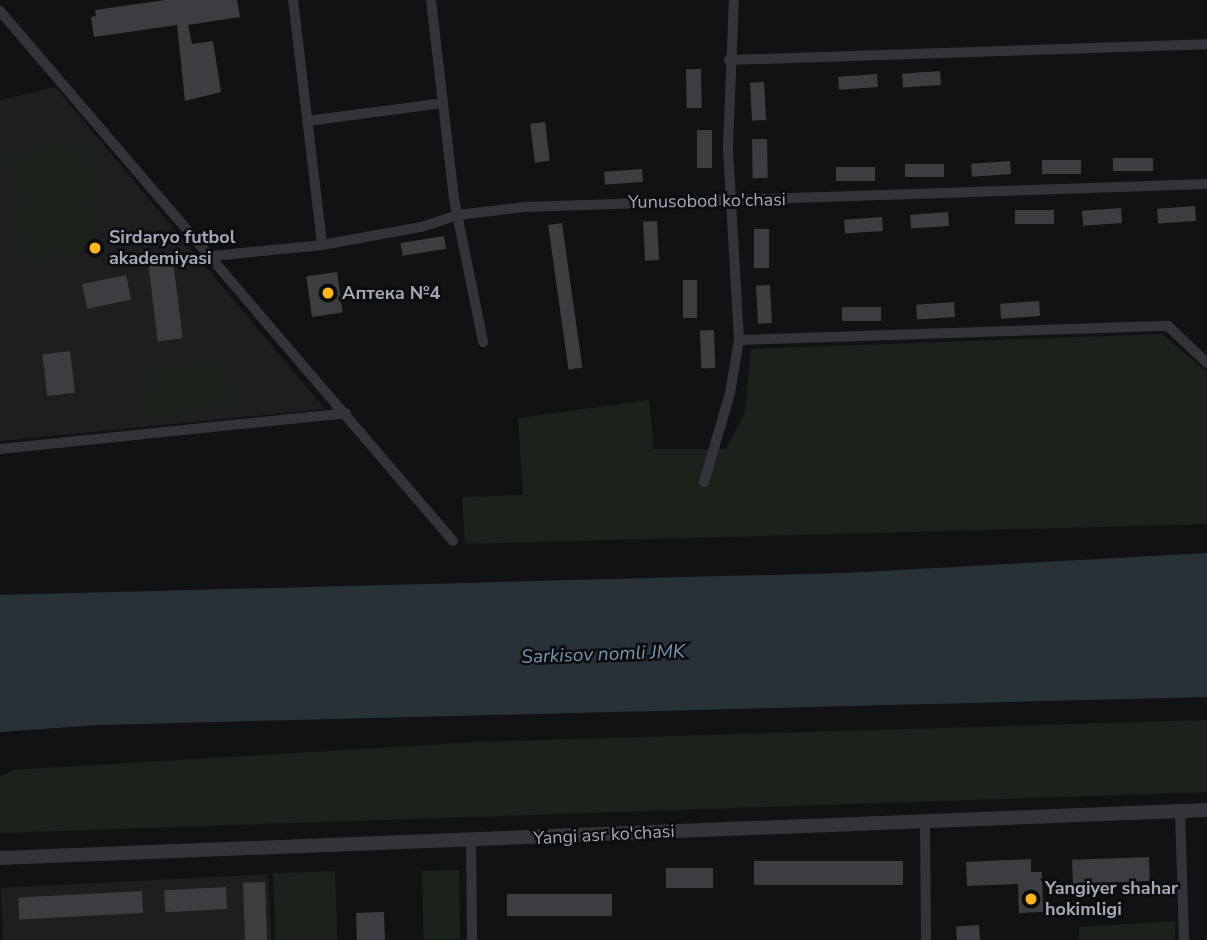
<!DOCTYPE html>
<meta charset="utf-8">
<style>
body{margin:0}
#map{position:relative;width:1207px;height:940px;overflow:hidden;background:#121214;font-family:"Nunito Sans",sans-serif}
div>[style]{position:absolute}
.built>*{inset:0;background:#1e1e21;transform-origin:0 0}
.green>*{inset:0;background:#1a221b;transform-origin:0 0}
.water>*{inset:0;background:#283138}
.building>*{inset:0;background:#3c3d41;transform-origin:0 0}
.minor>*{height:10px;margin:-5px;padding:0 5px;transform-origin:5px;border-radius:5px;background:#333439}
.tertiary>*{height:14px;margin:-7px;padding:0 7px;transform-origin:7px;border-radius:7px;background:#333439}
.dots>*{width:19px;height:19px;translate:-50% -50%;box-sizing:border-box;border:4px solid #0d0d0f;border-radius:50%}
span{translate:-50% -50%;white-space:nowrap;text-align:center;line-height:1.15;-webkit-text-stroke:5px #0d0d0f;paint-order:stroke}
.street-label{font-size:18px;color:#a2a8b5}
.poi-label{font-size:18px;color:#a2a8b5;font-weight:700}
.left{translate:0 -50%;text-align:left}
.water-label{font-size:19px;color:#7796b3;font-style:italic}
</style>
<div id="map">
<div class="built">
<div style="clip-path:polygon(55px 87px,325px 409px,0 441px,0 100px)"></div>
<div style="left:268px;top:874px;width:66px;height:268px;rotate:87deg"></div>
</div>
<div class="green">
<div style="left:84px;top:143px;width:107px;height:75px;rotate:81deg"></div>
<div style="clip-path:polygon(1162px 334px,1207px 372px,1207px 524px,465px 544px,462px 497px,523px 495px,518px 418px,649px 400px,654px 449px,726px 449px,745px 412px,751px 349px)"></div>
<div style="left:224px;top:363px;width:43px;height:81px;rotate:83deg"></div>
<div style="clip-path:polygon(1207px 720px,1207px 792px,0 833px,0 777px,13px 770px,475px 742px)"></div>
<div style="left:459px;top:870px;width:69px;height:37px;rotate:89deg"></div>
<div style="left:335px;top:871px;width:69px;height:62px;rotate:88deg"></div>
<div style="clip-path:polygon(1175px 921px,1175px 940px,1079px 940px,1079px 927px)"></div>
</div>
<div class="water">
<div style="clip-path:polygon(1207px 553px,1207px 697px,99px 725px,0 732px,0 595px,844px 573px)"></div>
</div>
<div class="building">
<div style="clip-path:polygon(165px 0,237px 0,240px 17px,188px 25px,192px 44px,213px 41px,221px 92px,185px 101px,177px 25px,94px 37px,91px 17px,96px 16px,95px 10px)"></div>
<div style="left:701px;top:69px;width:39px;height:15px;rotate:89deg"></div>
<div style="left:940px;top:71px;width:14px;height:38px;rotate:86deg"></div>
<div style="left:877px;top:74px;width:13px;height:39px;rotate:86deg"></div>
<div style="left:764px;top:82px;width:38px;height:14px;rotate:87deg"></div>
<div style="left:545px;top:122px;width:39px;height:15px;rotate:83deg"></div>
<div style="left:697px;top:130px;width:15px;height:38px"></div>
<div style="left:767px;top:139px;width:39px;height:15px;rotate:89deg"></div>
<div style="left:1153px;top:158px;width:13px;height:40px;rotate:90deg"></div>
<div style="left:1081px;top:160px;width:14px;height:39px;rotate:90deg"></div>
<div style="left:1010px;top:161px;width:13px;height:39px;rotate:86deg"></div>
<div style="left:944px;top:164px;width:13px;height:39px;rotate:90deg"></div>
<div style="left:875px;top:167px;width:14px;height:39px;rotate:90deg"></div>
<div style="left:642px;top:169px;width:13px;height:38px;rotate:86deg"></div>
<div style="left:1195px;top:206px;width:15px;height:38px;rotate:86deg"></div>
<div style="left:1121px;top:208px;width:15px;height:39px;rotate:86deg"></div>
<div style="left:1054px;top:210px;width:14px;height:39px;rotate:90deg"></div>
<div style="left:948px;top:212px;width:14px;height:38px;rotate:86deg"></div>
<div style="left:882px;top:217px;width:14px;height:38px;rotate:86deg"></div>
<div style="left:657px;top:221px;width:39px;height:14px;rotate:87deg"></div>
<div style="left:562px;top:223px;width:146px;height:14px;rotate:82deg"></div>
<div style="left:754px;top:229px;width:15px;height:39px"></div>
<div style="left:444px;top:236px;width:13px;height:44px;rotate:81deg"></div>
<div style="left:172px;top:252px;width:87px;height:25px;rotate:83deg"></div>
<div style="left:337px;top:272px;width:41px;height:31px;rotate:82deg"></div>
<div style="left:126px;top:275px;width:25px;height:45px;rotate:78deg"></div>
<div style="left:683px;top:280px;width:14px;height:38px"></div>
<div style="left:770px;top:285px;width:38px;height:14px;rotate:87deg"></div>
<div style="left:1039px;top:301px;width:15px;height:39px;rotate:86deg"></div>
<div style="left:954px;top:302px;width:15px;height:38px;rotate:86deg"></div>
<div style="left:881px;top:307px;width:14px;height:39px;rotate:90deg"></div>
<div style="left:714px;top:330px;width:38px;height:14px;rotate:88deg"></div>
<div style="left:70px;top:351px;width:42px;height:28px;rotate:83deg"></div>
<div style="left:1149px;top:857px;width:24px;height:77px;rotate:88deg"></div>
<div style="clip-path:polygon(1031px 859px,1031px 872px,1042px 872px,1043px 912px,1019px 913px,1018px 884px,967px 886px,966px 862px)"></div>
<div style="left:903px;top:861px;width:24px;height:149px;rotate:90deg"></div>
<div style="left:713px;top:868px;width:20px;height:47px;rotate:90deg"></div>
<div style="left:265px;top:882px;width:58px;height:22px;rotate:88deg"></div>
<div style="left:226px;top:887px;width:22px;height:62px;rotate:87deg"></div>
<div style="left:142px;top:891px;width:22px;height:124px;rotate:87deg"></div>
<div style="left:612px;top:894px;width:22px;height:105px;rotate:90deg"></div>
<div style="left:384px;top:912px;width:28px;height:28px;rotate:88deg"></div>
<div style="left:979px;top:925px;width:15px;height:23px;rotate:86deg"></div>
</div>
<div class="minor">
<div style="left:293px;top:0;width:247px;rotate:83.2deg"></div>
<div style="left:431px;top:0;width:200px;rotate:83.4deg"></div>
<div style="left:454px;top:199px;width:146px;rotate:78.5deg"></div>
<div style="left:0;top:11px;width:697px;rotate:49.48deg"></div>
<div style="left:729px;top:60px;width:478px;rotate:-1.9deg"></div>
<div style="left:307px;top:121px;width:137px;rotate:-7.5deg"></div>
<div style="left:212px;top:256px;width:111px;rotate:-5.7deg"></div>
<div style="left:322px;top:245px;width:101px;rotate:-10.3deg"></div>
<div style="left:421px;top:227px;width:39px;rotate:-18deg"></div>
<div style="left:458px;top:215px;width:67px;rotate:-6.8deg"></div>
<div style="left:525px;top:207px;width:682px;rotate:-1.93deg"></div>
<div style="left:739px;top:340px;width:429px;rotate:-1.9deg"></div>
<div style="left:1168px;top:326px;width:54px;rotate:43.5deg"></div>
<div style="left:0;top:449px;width:348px;rotate:-5.9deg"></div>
<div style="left:704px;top:482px;width:93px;rotate:-73.7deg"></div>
<div style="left:730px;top:393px;width:54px;rotate:-80.4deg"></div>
<div style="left:739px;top:340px;width:193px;rotate:-93.3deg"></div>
<div style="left:728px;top:147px;width:147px;rotate:-87.7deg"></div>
<div style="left:1180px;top:811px;width:129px;rotate:88.2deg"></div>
<div style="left:925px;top:821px;width:119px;rotate:89.5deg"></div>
<div style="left:471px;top:841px;width:99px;rotate:89.4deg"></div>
</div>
<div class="tertiary">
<div style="left:0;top:858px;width:1208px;rotate:-2.28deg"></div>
</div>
<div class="dots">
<div style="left:95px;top:248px;background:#fdb521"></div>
<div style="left:328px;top:293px;background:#fdb521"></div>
<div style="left:1031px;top:899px;background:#fdb521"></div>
</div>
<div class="street-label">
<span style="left:707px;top:201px;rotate:-1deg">Yunusobod ko'chasi</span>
<span style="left:604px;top:835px;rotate:-3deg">Yangi asr ko'chasi</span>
</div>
<div class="poi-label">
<span class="left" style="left:109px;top:248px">Sirdaryo futbol<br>akademiyasi</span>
<span class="left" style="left:342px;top:293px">Аптека №4</span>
<span class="left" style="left:1045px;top:899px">Yangiyer shahar<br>hokimligi</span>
</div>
<div class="water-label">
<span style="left:603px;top:655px;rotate:-2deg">Sarkisov nomli JMK</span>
</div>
</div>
